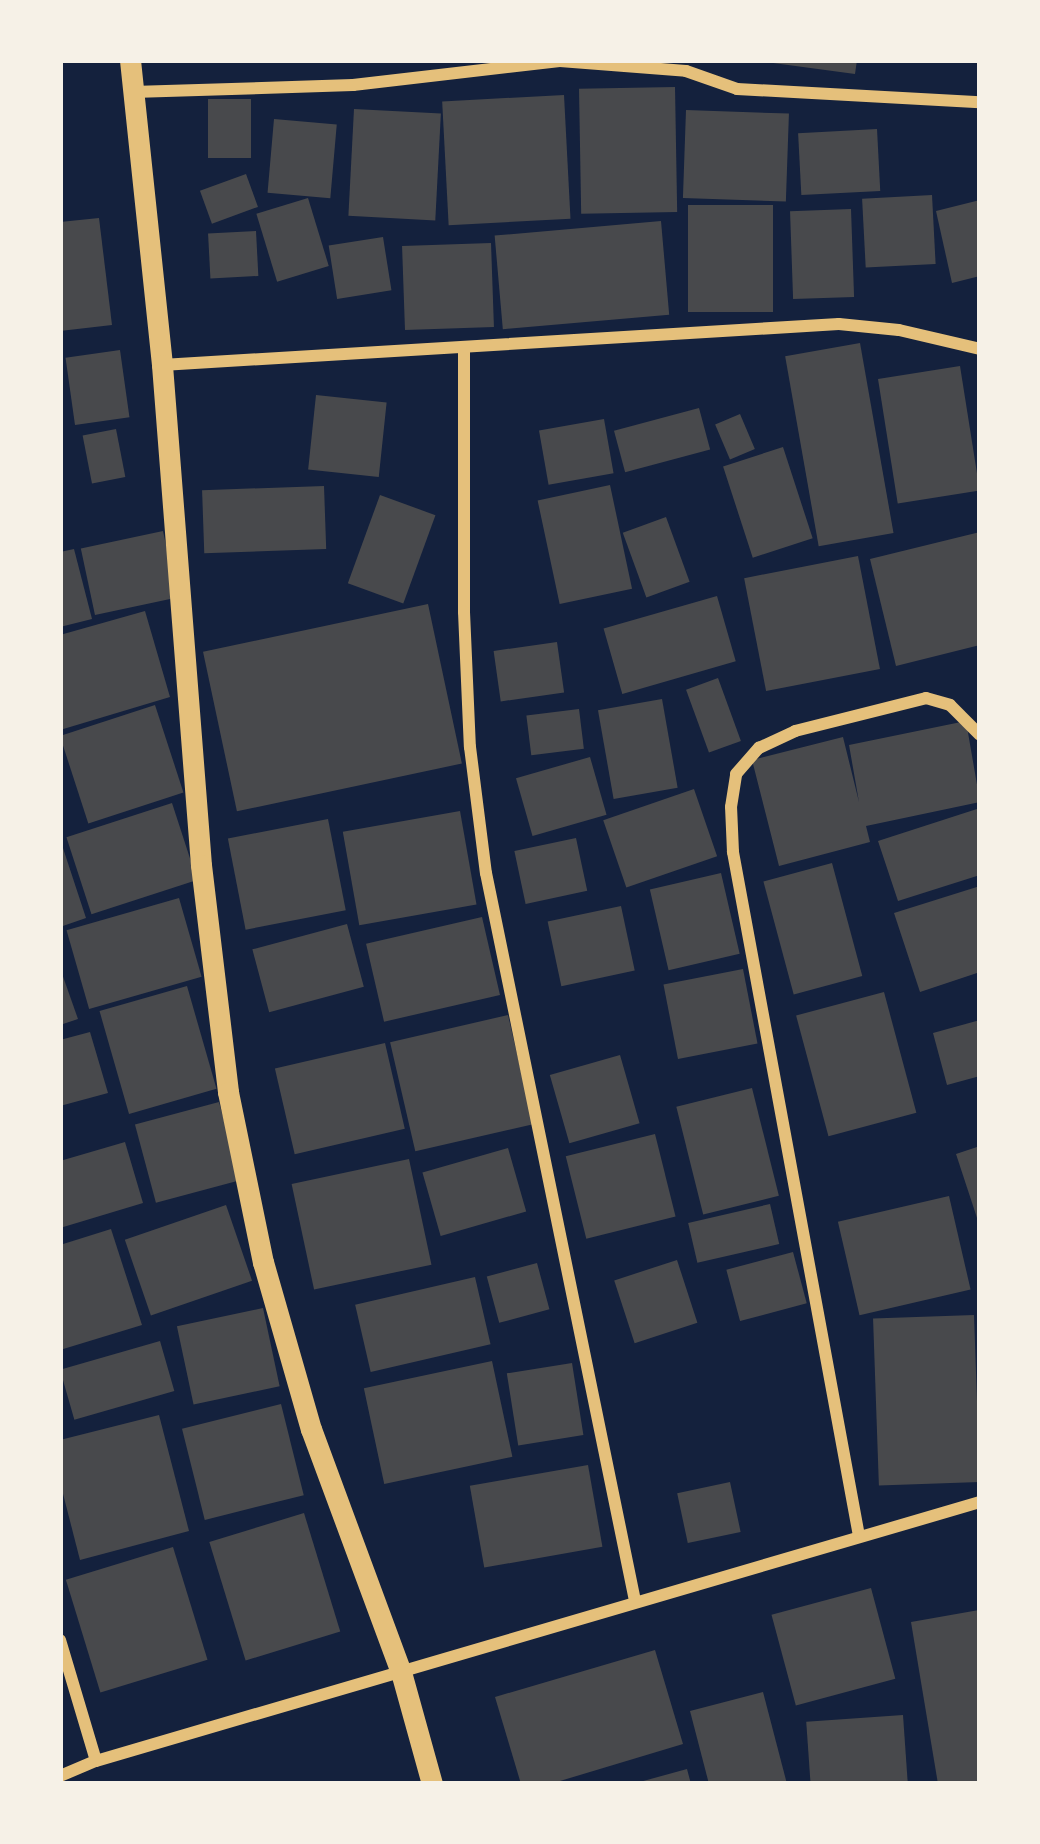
<!DOCTYPE html>
<style>
body{margin:0}
#map{position:relative;width:1040px;height:1844px;overflow:hidden;background:#14213d;font-family:Ubuntu,sans-serif}
div>[style]{position:absolute}
.building>*{inset:0;background:#48494c;transform-origin:0 0}
.minor>*{height:12px;margin:-6px;padding:0 6px;transform-origin:6px;border-radius:6px;background:#e5c07b}
.tertiary>*{height:21px;margin:-10.5px;padding:0 10.5px;transform-origin:10.5px;border-radius:10.5px;background:#e5c07b}
span{translate:-50% -50%;white-space:nowrap;text-align:center;line-height:1.15;-webkit-text-stroke:12px #f6f1e7;paint-order:stroke}
.frame{position:absolute;inset:0;border:63px solid #f6f1e7;pointer-events:none}
</style>
<div id="map">
<div class="building">
<div style="clip-path:polygon(751px 60px,857px 60px,855px 74px)"></div>
<div style="left:675px;top:87px;width:125px;height:96px;rotate:89deg"></div>
<div style="left:564px;top:95px;width:124px;height:122px;rotate:87deg"></div>
<div style="left:251px;top:99px;width:59px;height:43px;rotate:90deg"></div>
<div style="left:354px;top:109px;width:87px;height:107px;rotate:3deg"></div>
<div style="left:686px;top:110px;width:103px;height:88px;rotate:2deg"></div>
<div style="left:274px;top:119px;width:63px;height:74px;rotate:5deg"></div>
<div style="left:877px;top:129px;width:62px;height:79px;rotate:87deg"></div>
<div style="left:246px;top:174px;width:35px;height:49px;rotate:70deg"></div>
<div style="left:932px;top:195px;width:69px;height:70px;rotate:87deg"></div>
<div style="left:308px;top:198px;width:71px;height:54px;rotate:73deg"></div>
<div style="clip-path:polygon(980px 200px,980px 276px,952px 283px,936px 211px)"></div>
<div style="left:688px;top:205px;width:85px;height:107px"></div>
<div style="left:851px;top:209px;width:88px;height:61px;rotate:88deg"></div>
<div style="clip-path:polygon(99px 218px,112px 325px,60px 331px,60px 222px)"></div>
<div style="left:661px;top:221px;width:94px;height:167px;rotate:85deg"></div>
<div style="left:256px;top:231px;width:45px;height:48px;rotate:87deg"></div>
<div style="left:383px;top:237px;width:54px;height:55px;rotate:81deg"></div>
<div style="left:491px;top:243px;width:84px;height:89px;rotate:88deg"></div>
<div style="left:860px;top:343px;width:193px;height:76px;rotate:80deg"></div>
<div style="left:120px;top:350px;width:68px;height:55px;rotate:82deg"></div>
<div style="left:960px;top:366px;width:126px;height:83px;rotate:81deg"></div>
<div style="left:316px;top:395px;width:71px;height:75px;rotate:6deg"></div>
<div style="left:699px;top:408px;width:43px;height:88px;rotate:75deg"></div>
<div style="left:740px;top:414px;width:38px;height:27px;rotate:67deg"></div>
<div style="left:604px;top:419px;width:55px;height:66px;rotate:80deg"></div>
<div style="left:116px;top:429px;width:49px;height:34px;rotate:79deg"></div>
<div style="left:783px;top:447px;width:96px;height:63px;rotate:72deg"></div>
<div style="left:610px;top:485px;width:106px;height:74px;rotate:78deg"></div>
<div style="left:324px;top:486px;width:63px;height:122px;rotate:88deg"></div>
<div style="left:380px;top:495px;width:59px;height:94px;rotate:20deg"></div>
<div style="left:666px;top:517px;width:69px;height:46px;rotate:70deg"></div>
<div style="left:163px;top:531px;width:68px;height:84px;rotate:78deg"></div>
<div style="clip-path:polygon(980px 532px,980px 645px,896px 666px,870px 559px)"></div>
<div style="clip-path:polygon(74px 549px,92px 619px,60px 627px,60px 552px)"></div>
<div style="left:858px;top:556px;width:115px;height:116px;rotate:79deg"></div>
<div style="left:717px;top:596px;width:68px;height:118px;rotate:74deg"></div>
<div style="left:428px;top:604px;width:163px;height:230px;rotate:78deg"></div>
<div style="clip-path:polygon(145px 611px,170px 697px,60px 730px,60px 635px)"></div>
<div style="left:557px;top:642px;width:51px;height:64px;rotate:82deg"></div>
<div style="left:718px;top:678px;width:67px;height:34px;rotate:70deg"></div>
<div style="left:662px;top:699px;width:90px;height:65px;rotate:80deg"></div>
<div style="left:155px;top:705px;width:92px;height:100px;rotate:72deg"></div>
<div style="left:579px;top:709px;width:40px;height:53px;rotate:83deg"></div>
<div style="clip-path:polygon(966px 721px,980px 802px,866px 826px,870px 842px,779px 866px,752px 760px,843px 737px,859px 802px,849px 745px)"></div>
<div style="left:590px;top:757px;width:60px;height:77px;rotate:74deg"></div>
<div style="left:694px;top:789px;width:71px;height:96px;rotate:71deg"></div>
<div style="left:172px;top:803px;width:81px;height:111px;rotate:72deg"></div>
<div style="clip-path:polygon(980px 808px,980px 875px,898px 901px,878px 841px)"></div>
<div style="left:460px;top:811px;width:95px;height:119px;rotate:80deg"></div>
<div style="left:328px;top:819px;width:93px;height:102px;rotate:79deg"></div>
<div style="left:576px;top:838px;width:54px;height:63px;rotate:78deg"></div>
<div style="clip-path:polygon(60px 839px,86px 918px,60px 927px)"></div>
<div style="left:832px;top:863px;width:117px;height:71px;rotate:75deg"></div>
<div style="left:721px;top:873px;width:83px;height:73px;rotate:77deg"></div>
<div style="clip-path:polygon(980px 886px,980px 972px,920px 992px,894px 913px)"></div>
<div style="left:179px;top:898px;width:82px;height:117px;rotate:74deg"></div>
<div style="left:621px;top:906px;width:66px;height:75px;rotate:78deg"></div>
<div style="left:482px;top:917px;width:80px;height:119px;rotate:77deg"></div>
<div style="left:347px;top:924px;width:65px;height:98px;rotate:75deg"></div>
<div style="clip-path:polygon(60px 968px,78px 1019px,60px 1025px)"></div>
<div style="left:743px;top:969px;width:76px;height:81px;rotate:79deg"></div>
<div style="left:187px;top:986px;width:107px;height:91px;rotate:74deg"></div>
<div style="left:884px;top:992px;width:125px;height:91px;rotate:75deg"></div>
<div style="left:508px;top:1015px;width:112px;height:121px;rotate:77deg"></div>
<div style="clip-path:polygon(980px 1020px,980px 1076px,947px 1085px,933px 1033px)"></div>
<div style="clip-path:polygon(90px 1032px,108px 1093px,60px 1106px,60px 1040px)"></div>
<div style="left:385px;top:1043px;width:88px;height:113px;rotate:77deg"></div>
<div style="left:620px;top:1055px;width:71px;height:73px;rotate:74deg"></div>
<div style="left:752px;top:1088px;width:111px;height:78px;rotate:76deg"></div>
<div style="left:219px;top:1102px;width:81px;height:87px;rotate:75deg"></div>
<div style="left:655px;top:1134px;width:85px;height:92px;rotate:76deg"></div>
<div style="clip-path:polygon(125px 1142px,143px 1203px,60px 1228px,60px 1161px)"></div>
<div style="clip-path:polygon(980px 1146px,980px 1224px,979px 1224px,956px 1154px)"></div>
<div style="left:508px;top:1148px;width:66px;height:89px;rotate:74deg"></div>
<div style="left:409px;top:1159px;width:108px;height:120px;rotate:78deg"></div>
<div style="left:949px;top:1196px;width:96px;height:114px;rotate:77deg"></div>
<div style="left:770px;top:1204px;width:41px;height:84px;rotate:77deg"></div>
<div style="left:226px;top:1205px;width:80px;height:107px;rotate:71deg"></div>
<div style="clip-path:polygon(111px 1229px,142px 1325px,60px 1350px,60px 1245px)"></div>
<div style="left:793px;top:1252px;width:53px;height:69px;rotate:75deg"></div>
<div style="left:677px;top:1260px;width:66px;height:66px;rotate:72deg"></div>
<div style="left:537px;top:1263px;width:48px;height:52px;rotate:75deg"></div>
<div style="left:475px;top:1277px;width:69px;height:123px;rotate:77deg"></div>
<div style="left:263px;top:1308px;width:80px;height:88px;rotate:78deg"></div>
<div style="left:974px;top:1315px;width:167px;height:101px;rotate:88deg"></div>
<div style="left:160px;top:1341px;width:52px;height:104px;rotate:74deg"></div>
<div style="left:492px;top:1361px;width:98px;height:131px;rotate:78deg"></div>
<div style="left:572px;top:1363px;width:73px;height:66px;rotate:81deg"></div>
<div style="left:281px;top:1404px;width:94px;height:102px;rotate:76deg"></div>
<div style="clip-path:polygon(159px 1415px,189px 1531px,80px 1560px,60px 1482px,60px 1440px)"></div>
<div style="left:588px;top:1465px;width:83px;height:120px;rotate:80deg"></div>
<div style="left:730px;top:1482px;width:51px;height:54px;rotate:78deg"></div>
<div style="left:304px;top:1513px;width:124px;height:99px;rotate:73deg"></div>
<div style="left:173px;top:1547px;width:118px;height:112px;rotate:73deg"></div>
<div style="left:871px;top:1588px;width:94px;height:103px;rotate:75deg"></div>
<div style="clip-path:polygon(979px 1610px,980px 1784px,938px 1784px,911px 1622px)"></div>
<div style="clip-path:polygon(655px 1650px,683px 1744px,550px 1784px,521px 1784px,495px 1697px)"></div>
<div style="clip-path:polygon(763px 1692px,787px 1784px,709px 1784px,690px 1711px)"></div>
<div style="left:903px;top:1715px;width:69px;height:97px;rotate:86deg"></div>
<div style="clip-path:polygon(687px 1769px,691px 1784px,637px 1784px,636px 1783px)"></div>
</div>
<div class="minor">
<div style="left:133px;top:92px;width:220px;rotate:-1.8deg"></div>
<div style="left:353px;top:85px;width:208px;rotate:-6.6deg"></div>
<div style="left:560px;top:61px;width:126px;rotate:4.5deg"></div>
<div style="left:686px;top:71px;width:54px;rotate:19.4deg"></div>
<div style="left:737px;top:89px;width:243px;rotate:3.1deg"></div>
<div style="left:464px;top:351px;width:261px;rotate:90deg"></div>
<div style="left:464px;top:612px;width:135px;rotate:87.5deg"></div>
<div style="left:470px;top:747px;width:127px;rotate:82.8deg"></div>
<div style="left:486px;top:873px;width:743px;rotate:78.43deg"></div>
<div style="left:162px;top:365px;width:678px;rotate:-3.47deg"></div>
<div style="left:839px;top:324px;width:60px;rotate:5.7deg"></div>
<div style="left:899px;top:330px;width:83px;rotate:13.2deg"></div>
<div style="left:859px;top:1536px;width:696px;rotate:-100.44deg"></div>
<div style="left:733px;top:852px;width:45px;rotate:-92.5deg"></div>
<div style="left:731px;top:807px;width:33px;rotate:-81deg"></div>
<div style="left:736px;top:774px;width:35px;rotate:-49deg"></div>
<div style="left:759px;top:748px;width:40px;rotate:-25deg"></div>
<div style="left:795px;top:731px;width:135px;rotate:-14.1deg"></div>
<div style="left:926px;top:698px;width:25px;rotate:16deg"></div>
<div style="left:950px;top:705px;width:42px;rotate:45deg"></div>
<div style="left:60px;top:1640px;width:126px;rotate:73.4deg"></div>
<div style="left:60px;top:1776px;width:39px;rotate:-23deg"></div>
<div style="left:96px;top:1761px;width:921px;rotate:-16.33deg"></div>
</div>
<div class="tertiary">
<div style="left:130px;top:60px;width:307px;rotate:84deg"></div>
<div style="left:162px;top:365px;width:502px;rotate:85.54deg"></div>
<div style="left:201px;top:865px;width:229px;rotate:83.2deg"></div>
<div style="left:228px;top:1092px;width:174px;rotate:78.4deg"></div>
<div style="left:263px;top:1262px;width:174px;rotate:74deg"></div>
<div style="left:311px;top:1429px;width:259px;rotate:69.7deg"></div>
<div style="left:401px;top:1672px;width:116px;rotate:74.5deg"></div>
</div>
<div class="frame"></div>
</div>
